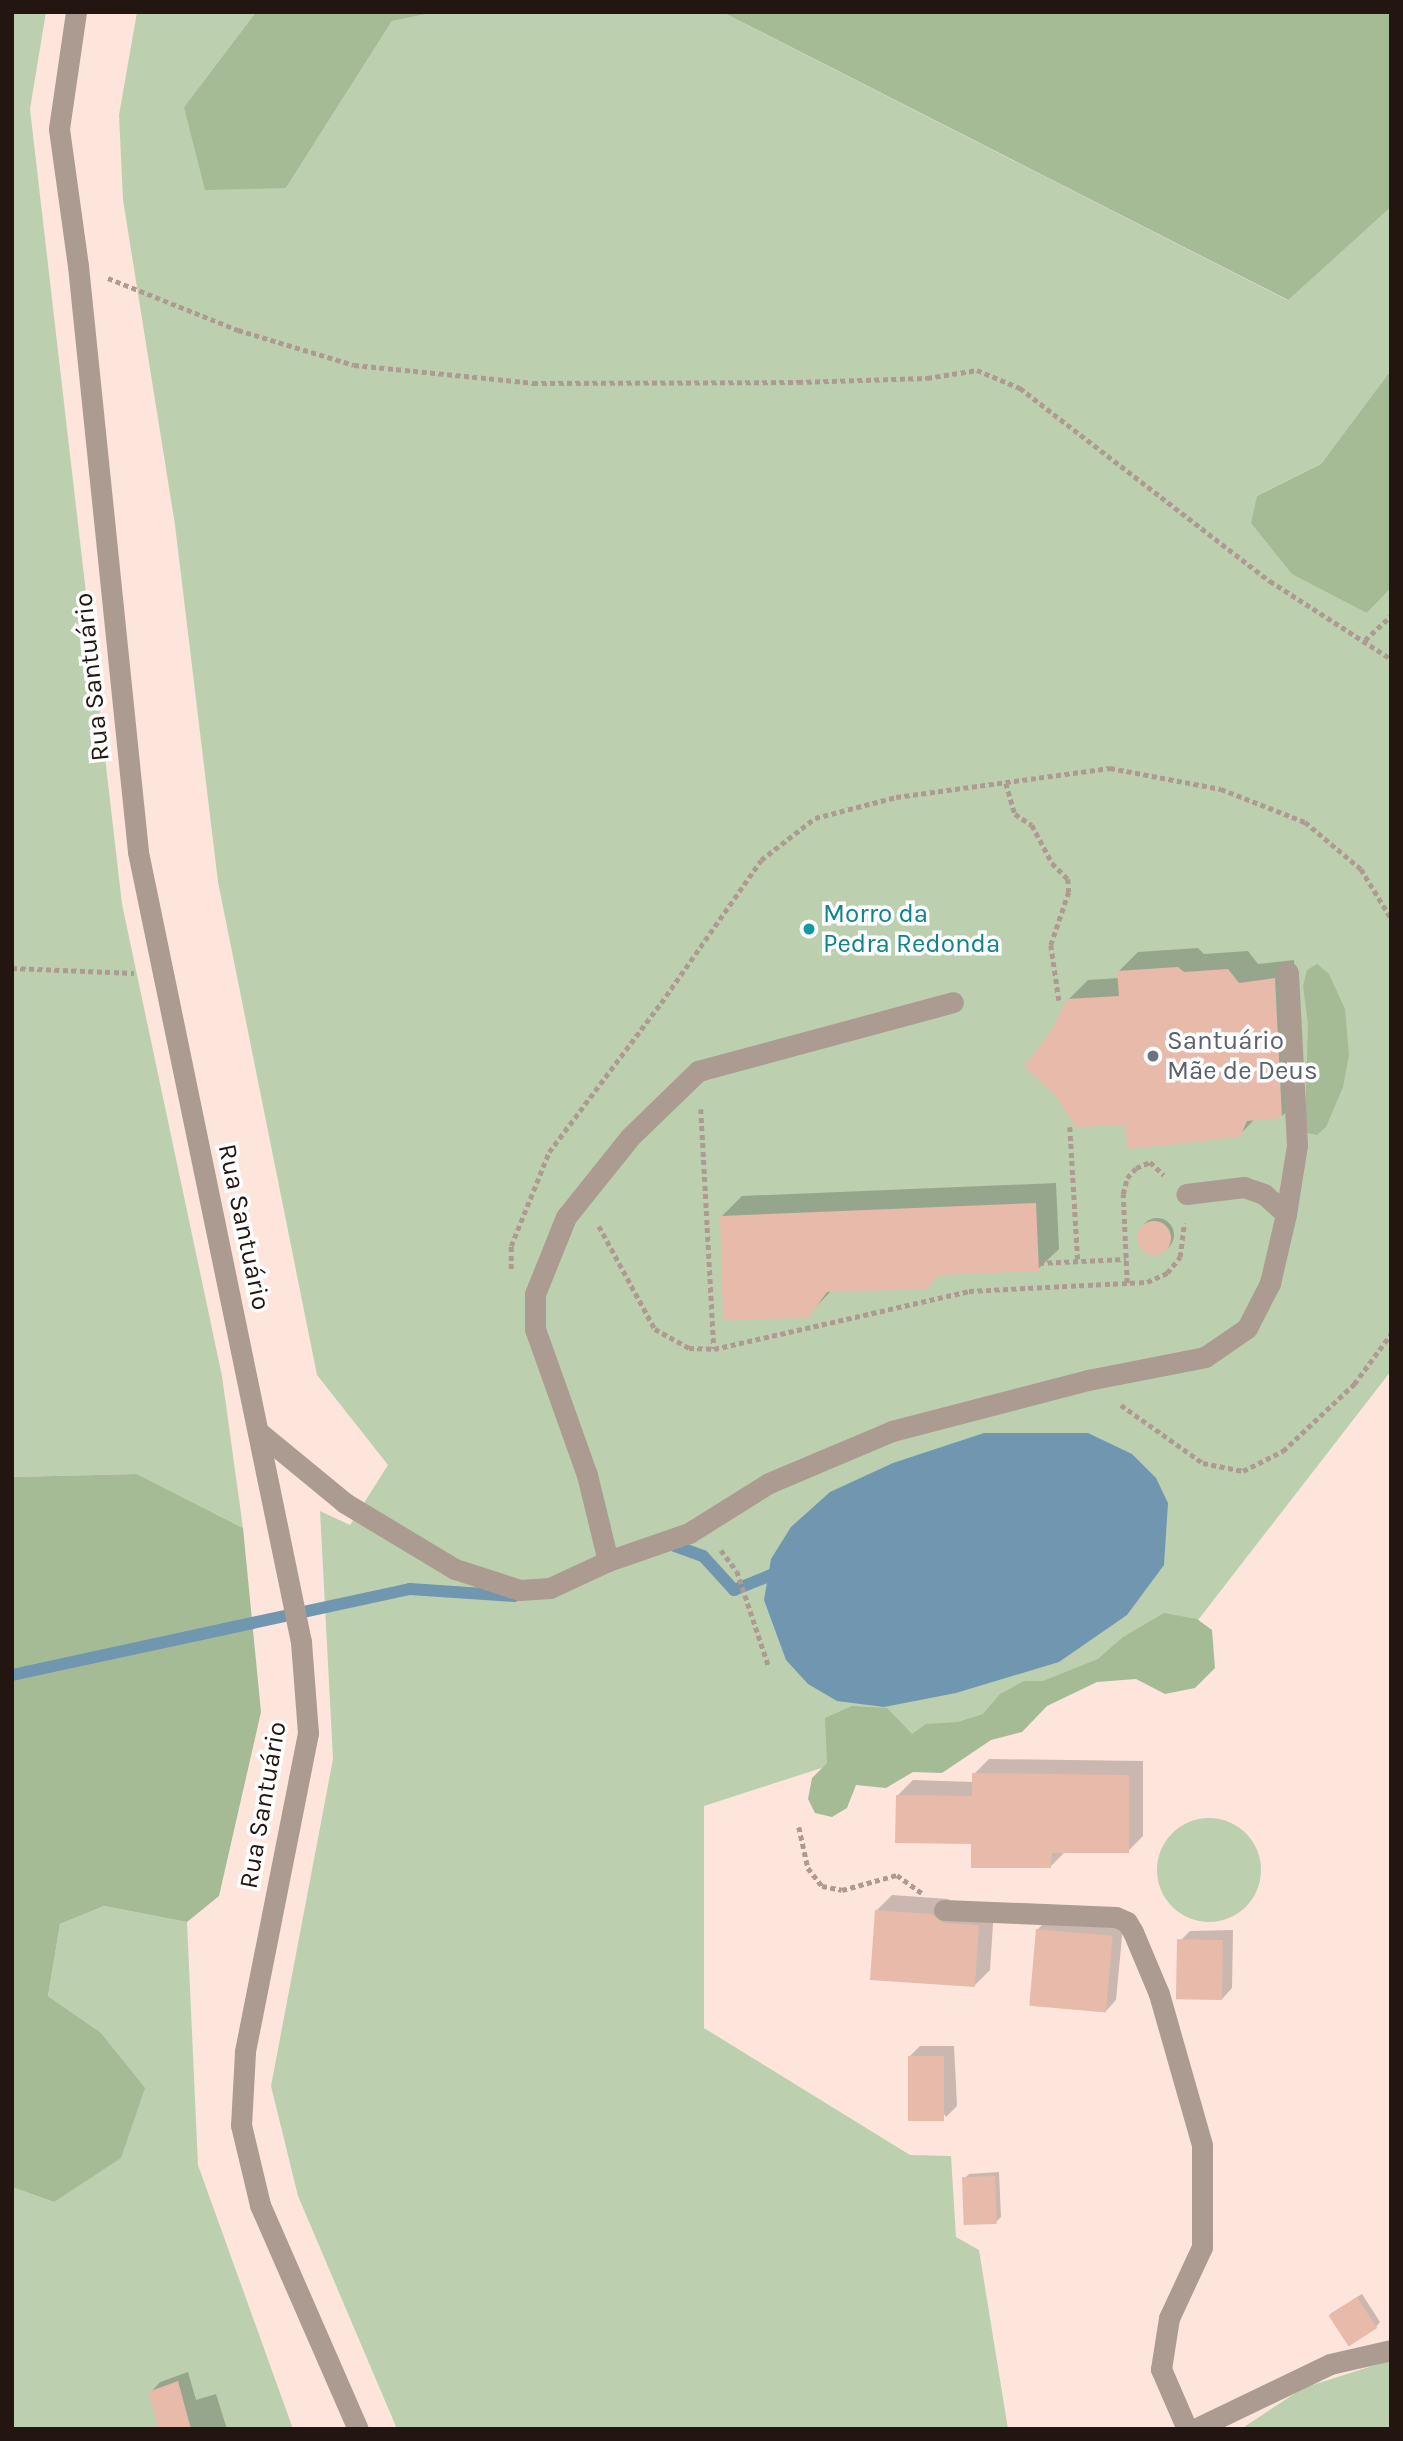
<!DOCTYPE html>
<meta charset="utf-8">
<style>
body{margin:0}
#map{position:relative;width:1403px;height:2441px;overflow:hidden;background:#fde5dc;font-family:Karla,sans-serif}
div>[style]{position:absolute}
.green>*{inset:0;background:#bcd0b0}
.round{border-radius:50%}
.forest>*{inset:0;background:#a4bb96}
.water>*{inset:0;background:#7096b0}
.shadow>*{inset:0;background:#0003}
.stream>*{height:12px;margin:-6px;padding:0 6px;transform-origin:6px;border-radius:6px;background:#7096b0}
.building>*{inset:0;background:#e7baaa;transform-origin:0 0}
.path>*{height:4.5px;margin-top:-2.25px;transform-origin:0;background:repeating-linear-gradient(90deg,#af9a93 0 5px,transparent 0 8.5px)}
.minor>*{height:21px;margin:-10.5px;padding:0 10.5px;transform-origin:10.5px;border-radius:10.5px;background:#ac9b90}
.dots>*{width:19px;height:19px;translate:-50% -50%;box-sizing:border-box;border:4px solid #fff;border-radius:50%}
span{translate:-50% -50%;white-space:nowrap;text-align:center;line-height:1.15;-webkit-text-stroke:7px #fff;paint-order:stroke}
.street-label{font-size:26px;color:#231510}
.culture-label{font-size:26px;color:#0d838f}
.left{translate:0 -50%;text-align:left}
.worship-label{font-size:26px;color:#5b616d}
.frame{position:absolute;inset:0;border:14px solid #231510;pointer-events:none}
</style>
<div id="map">
<div class="green">
<div style="clip-path:polygon(12px 12px,46px 12px,30px 109px,122px 904px,222px 1376px,243px 1528px,137px 1474px,12px 1477px)"></div>
<div style="clip-path:polygon(137px 12px,256px 12px,184px 107px,286px 188px,392px 21px,437px 12px,722px 12px,1287px 300px,1391px 207px,1391px 370px,1321px 464px,1257px 496px,1367px 613px,1391px 588px,1391px 1371px,1171px 1655px,704px 1806px,704px 2028px,910px 2155px,951px 2156px,956px 2237px,979px 2250px,1008px 2429px,397px 2429px,298px 2196px,271px 2086px,333px 1759px,320px 1511px,350px 1525px,388px 1465px,317px 1375px,218px 882px,175px 525px,123px 200px,119px 115px)"></div>
<div class="round" style="left:1157px;top:1818px;width:104px;height:104px"></div>
<div style="clip-path:polygon(104px 1906px,187px 1922px,198px 2165px,293px 2429px,12px 2429px,12px 2187px,54px 2202px,100px 2032px,48px 1996px,60px 1924px)"></div>
<div style="clip-path:polygon(1391px 2360px,1391px 2429px,1241px 2429px,1303px 2388px)"></div>
</div>
<div class="forest">
<div style="clip-path:polygon(256px 12px,437px 12px,392px 21px,286px 188px,205px 190px,184px 107px)"></div>
<div style="clip-path:polygon(722px 12px,1391px 12px,1391px 207px,1288px 300px)"></div>
<div style="clip-path:polygon(1391px 370px,1391px 588px,1367px 613px,1292px 574px,1251px 523px,1257px 496px,1321px 464px)"></div>
<div style="clip-path:polygon(1317px 964px,1329px 974px,1345px 1009px,1349px 1055px,1343px 1087px,1326px 1127px,1317px 1135px,1307px 1133px,1305px 1124px,1308px 1024px,1303px 986px,1307px 970px)"></div>
<div style="clip-path:polygon(137px 1474px,243px 1528px,261px 1712px,219px 1896px,187px 1922px,104px 1906px,60px 1924px,48px 1996px,100px 2032px,145px 2088px,121px 2158px,54px 2202px,12px 2187px,12px 1477px)"></div>
<div style="clip-path:polygon(1164px 1613px,1197px 1619px,1212px 1630px,1215px 1668px,1195px 1688px,1165px 1694px,1136px 1679px,1097px 1682px,1047px 1706px,1022px 1732px,991px 1740px,942px 1773px,913px 1772px,886px 1788px,856px 1785px,847px 1808px,832px 1817px,815px 1813px,808px 1799px,812px 1778px,827px 1763px,825px 1718px,852px 1706px,887px 1708px,912px 1734px,926px 1724px,958px 1722px,983px 1714px,1000px 1694px,1024px 1681px,1043px 1681px,1098px 1659px,1123px 1637px)"></div>
</div>
<div class="water">
<div style="clip-path:polygon(984px 1433px,1088px 1433px,1132px 1454px,1156px 1478px,1168px 1503px,1164px 1565px,1127px 1615px,1059px 1662px,956px 1693px,884px 1707px,837px 1701px,808px 1684px,786px 1660px,764px 1600px,771px 1559px,791px 1527px,830px 1492px,893px 1463px)"></div>
</div>
<div class="shadow">
<div style="clip-path:polygon(1198px 948px,1204px 954px,1248px 951px,1258px 964px,1294px 960px,1301px 1097px,1282px 1116px,1256px 1118px,1239px 1135px,1130px 1147px,1126px 1123px,1051px 1034px,1068px 1000px,1088px 980px,1119px 978px,1118px 972px,1138px 952px)"></div>
<div style="clip-path:polygon(1056px 1183px,1059px 1249px,1038px 1269px,940px 1273px,926px 1287px,832px 1290px,807px 1316px,721px 1217px,742px 1196px)"></div>
<div class="round" style="left:1140px;top:1218px;width:34px;height:34px"></div>
<div style="clip-path:polygon(989px 1759px,1143px 1761px,1143px 1836px,1128px 1851px,1066px 1851px,1050px 1867px,973px 1842px,898px 1795px,913px 1780px,974px 1782px,974px 1774px)"></div>
<div style="clip-path:polygon(892px 1895px,948px 1899px,959px 1908px,994px 1909px,990px 1970px,974px 1986px,876px 1911px)"></div>
<div style="clip-path:polygon(1048px 1919px,1123px 1926px,1116px 2000px,1106px 2011px,1037px 1930px)"></div>
<div style="clip-path:polygon(1233px 1930px,1232px 1988px,1222px 1999px,1179px 1942px,1190px 1931px)"></div>
<div style="clip-path:polygon(920px 2046px,954px 2046px,957px 2106px,946px 2117px,909px 2057px)"></div>
<div style="clip-path:polygon(999px 2172px,1001px 2217px,996px 2222px,964px 2179px,969px 2174px)"></div>
<div style="clip-path:polygon(1362px 2294px,1380px 2322px,1376px 2327px,1330px 2314px)"></div>
<div style="clip-path:polygon(188px 2372px,196px 2400px,216px 2394px,227px 2429px,161px 2429px,150px 2393px,160px 2382px)"></div>
</div>
<div class="stream">
<div style="left:667px;top:1543px;width:38px;rotate:20deg"></div>
<div style="left:703px;top:1556px;width:46px;rotate:47.6deg"></div>
<div style="left:734px;top:1590px;width:51px;rotate:-22deg"></div>
<div style="left:12px;top:1675px;width:407px;rotate:-12.2deg"></div>
<div style="left:410px;top:1589px;width:105px;rotate:3.8deg"></div>
</div>
<div class="building">
<div style="clip-path:polygon(1178px 967px,1184px 972px,1228px 969px,1239px 983px,1275px 978px,1282px 1118px,1247px 1121px,1240px 1137px,1128px 1149px,1124px 1125px,1076px 1127px,1055px 1095px,1024px 1066px,1050px 1033px,1067px 999px,1119px 996px,1117px 971px)"></div>
<div style="clip-path:polygon(1036px 1203px,1039px 1271px,938px 1275px,927px 1289px,827px 1292px,808px 1318px,723px 1320px,720px 1216px)"></div>
<div class="round" style="left:1137px;top:1221px;width:34px;height:34px"></div>
<div style="clip-path:polygon(972px 1773px,1129px 1775px,1129px 1853px,1052px 1853px,1051px 1868px,971px 1868px,971px 1844px,895px 1843px,896px 1795px,972px 1796px)"></div>
<div style="clip-path:polygon(875px 1910px,932px 1914px,943px 1923px,979px 1925px,975px 1987px,870px 1980px)"></div>
<div style="left:1036px;top:1929px;width:77px;height:77px;rotate:5deg"></div>
<div style="left:1223px;top:1940px;width:60px;height:46px;rotate:91deg"></div>
<div style="left:908px;top:2056px;width:36px;height:65px"></div>
<div style="left:995px;top:2176px;width:48px;height:33px;rotate:88deg"></div>
<div style="left:1357px;top:2297px;width:37px;height:34px;rotate:57deg"></div>
<div style="clip-path:polygon(178px 2381px,191px 2429px,159px 2429px,148px 2392px)"></div>
</div>
<div class="path">
<div style="left:108px;top:278px;width:140px;rotate:21.8deg"></div>
<div style="left:238px;top:330px;width:121px;rotate:16.8deg"></div>
<div style="left:354px;top:365px;width:180px;rotate:5.7deg"></div>
<div style="left:533px;top:383px;width:265px;rotate:-0.2deg"></div>
<div style="left:798px;top:382px;width:129px;rotate:-1.8deg"></div>
<div style="left:927px;top:378px;width:51px;rotate:-9.1deg"></div>
<div style="left:977px;top:370px;width:47px;rotate:22.7deg"></div>
<div style="left:1020px;top:388px;width:316px;rotate:37.7deg"></div>
<div style="left:1270px;top:581px;width:144px;rotate:32.8deg"></div>
<div style="left:1365px;top:640px;width:35px;rotate:-43deg"></div>
<div style="left:1006px;top:783px;width:32px;rotate:74deg"></div>
<div style="left:1015px;top:814px;width:20px;rotate:33deg"></div>
<div style="left:1032px;top:825px;width:43px;rotate:62.2deg"></div>
<div style="left:1052px;top:863px;width:23px;rotate:45deg"></div>
<div style="left:1068px;top:879px;width:13px;rotate:86deg"></div>
<div style="left:1069px;top:892px;width:56px;rotate:108.8deg"></div>
<div style="left:1051px;top:945px;width:56px;rotate:81.7deg"></div>
<div style="left:12px;top:968px;width:122px;rotate:2.3deg"></div>
<div style="left:701px;top:1109px;width:240px;rotate:86.9deg"></div>
<div style="left:1070px;top:1127px;width:134px;rotate:86.6deg"></div>
<div style="left:599px;top:1226px;width:117px;rotate:61.5deg"></div>
<div style="left:655px;top:1329px;width:39px;rotate:29deg"></div>
<div style="left:689px;top:1348px;width:25px;rotate:2deg"></div>
<div style="left:714px;top:1349px;width:262px;rotate:-12.8deg"></div>
<div style="left:969px;top:1291px;width:178px;rotate:-2.9deg"></div>
<div style="left:1147px;top:1282px;width:22px;rotate:-24deg"></div>
<div style="left:1167px;top:1273px;width:21px;rotate:-51deg"></div>
<div style="left:1180px;top:1257px;width:34px;rotate:-83deg"></div>
<div style="left:1039px;top:1263px;width:87px;rotate:-2.6deg"></div>
<div style="left:511px;top:1269px;width:23px;rotate:-90deg"></div>
<div style="left:511px;top:1246px;width:101px;rotate:-68deg"></div>
<div style="left:549px;top:1152px;width:186px;rotate:-53.1deg"></div>
<div style="left:661px;top:1003px;width:174px;rotate:-55deg"></div>
<div style="left:761px;top:860px;width:68px;rotate:-37.9deg"></div>
<div style="left:815px;top:818px;width:84px;rotate:-14.5deg"></div>
<div style="left:896px;top:797px;width:216px;rotate:-7.7deg"></div>
<div style="left:1110px;top:768px;width:113px;rotate:10.7deg"></div>
<div style="left:1221px;top:789px;width:90px;rotate:21.4deg"></div>
<div style="left:1305px;top:822px;width:73px;rotate:40deg"></div>
<div style="left:1361px;top:869px;width:57px;rotate:58.5deg"></div>
<div style="left:1127px;top:1283px;width:89px;rotate:-92.6deg"></div>
<div style="left:1123px;top:1194px;width:16px;rotate:-76deg"></div>
<div style="left:1127px;top:1178px;width:13px;rotate:-48deg"></div>
<div style="left:1136px;top:1168px;width:15px;rotate:-23deg"></div>
<div style="left:1150px;top:1162px;width:19px;rotate:43deg"></div>
<div style="left:1121px;top:1405px;width:100px;rotate:35.3deg"></div>
<div style="left:1203px;top:1463px;width:41px;rotate:11.3deg"></div>
<div style="left:1243px;top:1471px;width:45px;rotate:-26.6deg"></div>
<div style="left:1283px;top:1451px;width:98px;rotate:-43.3deg"></div>
<div style="left:1354px;top:1384px;width:62px;rotate:-53.5deg"></div>
<div style="left:721px;top:1550px;width:26px;rotate:53deg"></div>
<div style="left:737px;top:1571px;width:101px;rotate:71.6deg"></div>
<div style="left:799px;top:1827px;width:42px;rotate:77.6deg"></div>
<div style="left:808px;top:1868px;width:23px;rotate:52deg"></div>
<div style="left:822px;top:1886px;width:20px;rotate:11deg"></div>
<div style="left:842px;top:1890px;width:57px;rotate:-15.3deg"></div>
<div style="left:897px;top:1875px;width:32px;rotate:36deg"></div>
</div>
<div class="minor">
<div style="left:76px;top:12px;width:118px;rotate:98.3deg"></div>
<div style="left:59px;top:129px;width:138px;rotate:82.1deg"></div>
<div style="left:78px;top:266px;width:589px;rotate:84.15deg"></div>
<div style="left:138px;top:852px;width:807px;rotate:78.34deg"></div>
<div style="left:301px;top:1642px;width:91px;rotate:85.6deg"></div>
<div style="left:308px;top:1733px;width:325px;rotate:101.2deg"></div>
<div style="left:245px;top:2052px;width:73px;rotate:93.1deg"></div>
<div style="left:241px;top:2125px;width:82px;rotate:76.6deg"></div>
<div style="left:260px;top:2205px;width:244px;rotate:66.4deg"></div>
<div style="left:1286px;top:1214px;width:70px;rotate:-80.9deg"></div>
<div style="left:1297px;top:1145px;width:173px;rotate:-93deg"></div>
<div style="left:260px;top:1433px;width:110px;rotate:39.5deg"></div>
<div style="left:345px;top:1503px;width:128px;rotate:31deg"></div>
<div style="left:455px;top:1569px;width:68px;rotate:17.9deg"></div>
<div style="left:520px;top:1590px;width:30px;rotate:-4deg"></div>
<div style="left:550px;top:1588px;width:64px;rotate:-25deg"></div>
<div style="left:608px;top:1561px;width:89px;rotate:-103.7deg"></div>
<div style="left:587px;top:1475px;width:155px;rotate:-109.6deg"></div>
<div style="left:535px;top:1329px;width:35px;rotate:-90deg"></div>
<div style="left:535px;top:1294px;width:83px;rotate:-68.1deg"></div>
<div style="left:566px;top:1217px;width:102px;rotate:-51.3deg"></div>
<div style="left:630px;top:1137px;width:95px;rotate:-44.1deg"></div>
<div style="left:698px;top:1071px;width:264px;rotate:-15.1deg"></div>
<div style="left:608px;top:1561px;width:86px;rotate:-19.1deg"></div>
<div style="left:689px;top:1533px;width:94px;rotate:-32deg"></div>
<div style="left:769px;top:1483px;width:134px;rotate:-22.9deg"></div>
<div style="left:892px;top:1431px;width:203px;rotate:-14.6deg"></div>
<div style="left:1088px;top:1380px;width:119px;rotate:-11.1deg"></div>
<div style="left:1205px;top:1357px;width:51px;rotate:-34.6deg"></div>
<div style="left:1247px;top:1328px;width:51px;rotate:-62.9deg"></div>
<div style="left:1270px;top:1283px;width:71px;rotate:-76.9deg"></div>
<div style="left:1286px;top:1214px;width:30px;rotate:-138deg"></div>
<div style="left:1264px;top:1194px;width:21px;rotate:-161deg"></div>
<div style="left:1244px;top:1187px;width:58px;rotate:173.1deg"></div>
<div style="left:944px;top:1910px;width:172px;rotate:2.3deg"></div>
<div style="left:1116px;top:1917px;width:12px;rotate:24deg"></div>
<div style="left:1127px;top:1922px;width:12px;rotate:59deg"></div>
<div style="left:1133px;top:1932px;width:67px;rotate:67.2deg"></div>
<div style="left:1159px;top:1994px;width:157px;rotate:74.1deg"></div>
<div style="left:1202px;top:2145px;width:102px;rotate:90deg"></div>
<div style="left:1202px;top:2247px;width:78px;rotate:114.9deg"></div>
<div style="left:1169px;top:2318px;width:52px;rotate:98.9deg"></div>
<div style="left:1161px;top:2369px;width:65px;rotate:66.6deg"></div>
<div style="left:1195px;top:2429px;width:150px;rotate:-25.7deg"></div>
<div style="left:1330px;top:2364px;width:63px;rotate:-12.9deg"></div>
</div>
<div class="dots">
<div style="left:809px;top:929px;background:#0f9aa8"></div>
<div style="left:1153px;top:1056px;background:#6b7280"></div>
</div>
<div class="street-label">
<span style="left:92px;top:677px;rotate:-96deg">Rua Santuário</span>
<span style="left:244px;top:1227px;rotate:78deg">Rua Santuário</span>
<span style="left:263px;top:1805px;rotate:-80deg">Rua Santuário</span>
</div>
<div class="culture-label">
<span class="left" style="left:823px;top:929px">Morro da<br>Pedra Redonda</span>
</div>
<div class="worship-label">
<span class="left" style="left:1167px;top:1056px">Santuário<br>Mãe de Deus</span>
</div>
<div class="frame"></div>
</div>
